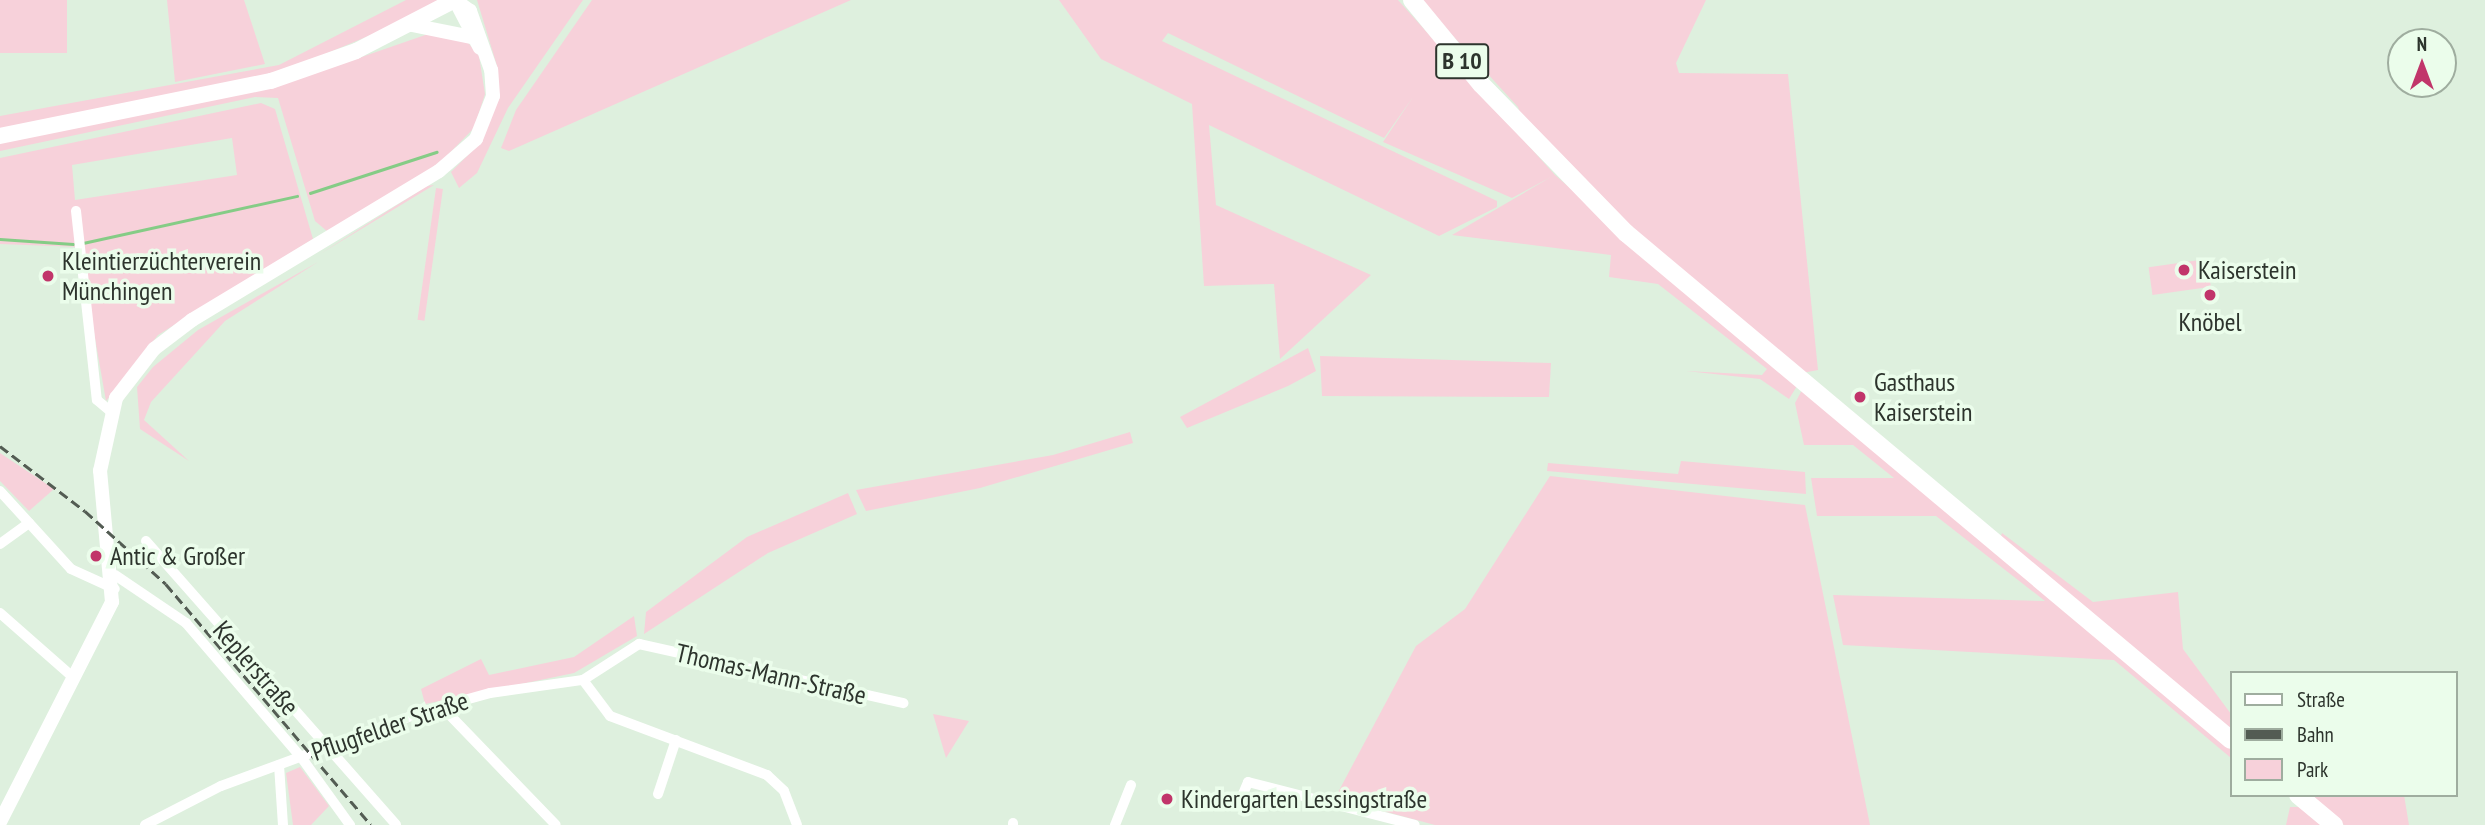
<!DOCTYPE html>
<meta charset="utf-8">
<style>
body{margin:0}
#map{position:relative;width:2485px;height:825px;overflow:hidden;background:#def0de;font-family:"PT Sans Narrow",sans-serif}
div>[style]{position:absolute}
.green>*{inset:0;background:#f7d1da;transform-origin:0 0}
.stream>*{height:2.5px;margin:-1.25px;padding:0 1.25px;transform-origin:1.25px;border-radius:1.25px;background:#85cc86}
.minor>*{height:10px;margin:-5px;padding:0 5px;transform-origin:5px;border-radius:5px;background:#fff}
.tertiary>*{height:14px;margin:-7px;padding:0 7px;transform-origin:7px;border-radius:7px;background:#fff}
.secondary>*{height:16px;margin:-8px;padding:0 8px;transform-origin:8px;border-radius:8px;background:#fff}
.primary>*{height:18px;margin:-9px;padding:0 9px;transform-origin:9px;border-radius:9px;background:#fff}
.rail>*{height:2.5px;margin-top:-1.25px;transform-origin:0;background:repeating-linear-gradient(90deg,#535c53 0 10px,transparent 0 15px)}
.dots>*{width:19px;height:19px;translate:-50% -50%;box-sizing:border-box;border:4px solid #ebfdeb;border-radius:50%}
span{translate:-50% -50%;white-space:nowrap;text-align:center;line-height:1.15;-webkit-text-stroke:7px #ebfdeb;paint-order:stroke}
.shield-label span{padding:2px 5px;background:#ebfdeb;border:2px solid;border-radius:5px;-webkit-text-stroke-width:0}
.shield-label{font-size:24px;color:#2d342d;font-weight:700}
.poi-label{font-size:26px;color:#2d342d}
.left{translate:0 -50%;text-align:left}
.street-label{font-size:26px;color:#2d342d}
.legend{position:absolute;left:2230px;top:671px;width:228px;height:126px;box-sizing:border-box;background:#ebfdeb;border:2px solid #9fad9f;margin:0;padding:9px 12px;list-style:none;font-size:21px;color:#2d342d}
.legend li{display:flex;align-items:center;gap:14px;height:35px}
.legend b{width:35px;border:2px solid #9fad9f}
.north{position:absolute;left:2387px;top:28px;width:70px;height:70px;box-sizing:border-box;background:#ebfdeb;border:2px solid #9fad9f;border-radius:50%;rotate:0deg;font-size:19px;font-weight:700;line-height:28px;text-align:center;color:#2d342d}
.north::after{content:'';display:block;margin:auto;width:24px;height:32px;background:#c1356a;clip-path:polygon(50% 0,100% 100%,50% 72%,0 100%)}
</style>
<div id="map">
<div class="green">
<div style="left:0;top:0;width:67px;height:53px"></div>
<div style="clip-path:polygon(167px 0,244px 0,265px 64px,175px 82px)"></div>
<div style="clip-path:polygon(406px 0,438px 0,390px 27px,282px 72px,0 130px,0 116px,279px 65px)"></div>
<div style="clip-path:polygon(477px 0,583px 0,508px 108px,477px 173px,459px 188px,451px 172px,481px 142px,499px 98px,497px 66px)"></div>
<div style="clip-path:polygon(592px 0,851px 0,509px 151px,501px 148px,516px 110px)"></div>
<div style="clip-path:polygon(1059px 0,1398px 0,1555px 175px,1797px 386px,1789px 399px,1760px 379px,1686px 371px,1762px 375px,1767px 369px,1658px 284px,1609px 277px,1611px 255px,1452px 235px,1551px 177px,1512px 198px,1383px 142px,1413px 97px,1384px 138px,1168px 33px,1162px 41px,1497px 201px,1497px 207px,1439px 236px,1209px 125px,1216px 205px,1371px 275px,1280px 359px,1274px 284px,1204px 286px,1192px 104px,1101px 59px)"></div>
<div style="clip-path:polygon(1420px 0,1706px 0,1676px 63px,1679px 73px,1788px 74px,1818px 370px,1802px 373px,1622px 219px,1523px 122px,1518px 107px)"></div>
<div style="clip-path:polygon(431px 33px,465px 39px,479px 56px,485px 94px,474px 128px,437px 166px,328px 232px,315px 221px,278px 98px,255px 97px,0 151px,0 143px,275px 87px)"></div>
<div style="clip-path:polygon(evenodd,261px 103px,275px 109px,313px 239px,158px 335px,106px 401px,79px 247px,0 244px,0 158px,261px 103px,232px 138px,237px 175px,75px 200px,72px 165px,232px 138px)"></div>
<div style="clip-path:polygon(434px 185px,320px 254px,427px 186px)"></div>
<div style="left:436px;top:188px;width:7px;height:133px;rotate:8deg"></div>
<div style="left:2207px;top:259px;width:28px;height:59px;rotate:82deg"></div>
<div style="clip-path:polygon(318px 262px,225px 321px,151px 402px,144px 420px,189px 461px,140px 429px,137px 387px,153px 367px,198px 330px)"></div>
<div style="clip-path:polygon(1308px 348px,1316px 371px,1288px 386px,1187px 428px,1180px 417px)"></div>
<div style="clip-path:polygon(1320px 356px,1551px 363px,1549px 397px,1322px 396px)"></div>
<div style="clip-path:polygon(1802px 390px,2231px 750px,2231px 758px,2114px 660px,1843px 645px,1833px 595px,2045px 601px,1936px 516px,1817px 516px,1811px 478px,1894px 478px,1853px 445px,1804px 445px,1795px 403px)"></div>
<div style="clip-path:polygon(1130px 432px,1133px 443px,980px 488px,866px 511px,856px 490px,1053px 455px)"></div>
<div style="clip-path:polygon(0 453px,54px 489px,29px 511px,0 481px)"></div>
<div style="clip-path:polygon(1681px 461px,1805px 472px,1806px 494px,1547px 471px,1548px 463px,1678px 474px)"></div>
<div style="clip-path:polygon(1550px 476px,1805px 505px,1870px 825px,1435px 825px,1335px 798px,1416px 646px,1465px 609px)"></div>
<div style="clip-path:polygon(848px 493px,857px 514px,768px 553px,644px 634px,646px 612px,747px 537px)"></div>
<div style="clip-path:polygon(2002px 533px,2093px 602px,2178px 592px,2183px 649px,2231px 714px,2231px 730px,2000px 539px)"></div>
<div style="clip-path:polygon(634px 616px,637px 636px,574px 673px,425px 704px,421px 689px,481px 659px,489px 675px,574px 657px)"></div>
<div style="clip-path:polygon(933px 714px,969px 721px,946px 758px)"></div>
<div style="clip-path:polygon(300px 767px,329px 806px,311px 825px,293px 825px,286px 773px)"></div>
<div style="clip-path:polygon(2311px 795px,2404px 795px,2409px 825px,2344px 825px)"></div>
<div style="clip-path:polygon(2290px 807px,2299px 807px,2321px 825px,2286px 825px)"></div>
</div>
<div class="stream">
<div style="left:310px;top:193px;width:133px;rotate:-18deg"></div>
<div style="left:0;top:239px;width:73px;rotate:3.9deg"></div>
<div style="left:83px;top:243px;width:219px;rotate:-12.4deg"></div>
</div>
<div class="minor">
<div style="left:76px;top:211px;width:190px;rotate:83.7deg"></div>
<div style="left:97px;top:400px;width:17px;rotate:40deg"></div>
<div style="left:0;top:491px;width:105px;rotate:47.7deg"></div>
<div style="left:71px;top:569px;width:48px;rotate:24.4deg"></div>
<div style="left:146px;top:541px;width:378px;rotate:48.6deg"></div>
<div style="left:0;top:544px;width:36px;rotate:-36deg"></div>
<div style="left:115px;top:575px;width:86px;rotate:34.1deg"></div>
<div style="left:186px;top:623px;width:177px;rotate:49.4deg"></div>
<div style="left:301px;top:757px;width:84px;rotate:54.2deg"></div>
<div style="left:0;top:613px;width:98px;rotate:41.3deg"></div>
<div style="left:583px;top:680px;width:45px;rotate:53.1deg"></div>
<div style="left:610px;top:716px;width:168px;rotate:20.6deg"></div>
<div style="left:767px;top:775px;width:23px;rotate:43deg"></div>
<div style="left:784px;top:791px;width:36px;rotate:69deg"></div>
<div style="left:441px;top:706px;width:165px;rotate:46deg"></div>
<div style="left:279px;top:765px;width:60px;rotate:86.2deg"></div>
<div style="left:658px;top:794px;width:57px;rotate:-71.6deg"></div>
<div style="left:1243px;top:794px;width:13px;rotate:-67deg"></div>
<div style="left:1248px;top:782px;width:172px;rotate:14.4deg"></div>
<div style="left:1013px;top:823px;width:2px;rotate:90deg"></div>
<div style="left:145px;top:825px;width:85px;rotate:-27.2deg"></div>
<div style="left:221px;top:786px;width:217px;rotate:-20.2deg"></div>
<div style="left:425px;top:711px;width:67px;rotate:-15.5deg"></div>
<div style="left:490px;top:693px;width:94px;rotate:-8deg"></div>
<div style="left:583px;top:680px;width:67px;rotate:-32.7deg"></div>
<div style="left:639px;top:644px;width:271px;rotate:12.6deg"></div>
<div style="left:1115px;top:825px;width:43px;rotate:-68.2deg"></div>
</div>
<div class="tertiary">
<div style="left:455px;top:0;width:54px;rotate:62.5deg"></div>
<div style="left:412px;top:25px;width:60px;rotate:11.5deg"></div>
<div style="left:0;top:822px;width:247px;rotate:-63deg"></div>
<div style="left:112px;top:602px;width:132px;rotate:-95.2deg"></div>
<div style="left:100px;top:471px;width:75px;rotate:-77.6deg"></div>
<div style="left:116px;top:398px;width:62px;rotate:-52.2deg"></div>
<div style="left:154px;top:349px;width:48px;rotate:-37.3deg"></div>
<div style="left:192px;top:320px;width:288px;rotate:-31.1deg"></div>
<div style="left:439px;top:171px;width:49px;rotate:-40.9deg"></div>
<div style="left:476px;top:139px;width:46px;rotate:-68.4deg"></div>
<div style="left:493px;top:96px;width:26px;rotate:-94deg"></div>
<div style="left:491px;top:70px;width:63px;rotate:-109.6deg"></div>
<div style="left:470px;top:11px;width:19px;rotate:-144deg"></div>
</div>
<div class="secondary">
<div style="left:0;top:136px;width:277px;rotate:-11.5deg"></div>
<div style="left:271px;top:81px;width:90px;rotate:-19.4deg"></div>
<div style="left:356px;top:51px;width:111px;rotate:-27.3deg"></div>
</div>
<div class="primary">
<div style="left:1412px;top:0;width:109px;rotate:50.6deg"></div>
<div style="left:1481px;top:84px;width:208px;rotate:45.8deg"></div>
<div style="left:1626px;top:233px;width:789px;rotate:39.96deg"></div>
<div style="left:2298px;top:795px;width:47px;rotate:39.8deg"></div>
</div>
<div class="rail">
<div style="left:0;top:446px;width:107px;rotate:37.4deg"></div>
<div style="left:85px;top:511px;width:109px;rotate:42deg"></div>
<div style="left:166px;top:584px;width:316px;rotate:49.6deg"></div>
</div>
<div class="dots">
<div style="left:2184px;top:270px;background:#c1356a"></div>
<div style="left:48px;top:276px;background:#c1356a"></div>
<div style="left:2210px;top:295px;background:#c1356a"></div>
<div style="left:1860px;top:397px;background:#c1356a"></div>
<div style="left:96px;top:556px;background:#c1356a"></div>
<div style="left:1167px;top:799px;background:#c1356a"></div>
</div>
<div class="shield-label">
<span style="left:1462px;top:61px">B 10</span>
</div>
<div class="poi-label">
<span class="left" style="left:62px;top:276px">Kleintierzüchterverein<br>Münchingen</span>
<span class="left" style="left:2198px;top:270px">Kaiserstein</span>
<span style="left:2210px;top:322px">Knöbel</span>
<span class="left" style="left:1874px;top:397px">Gasthaus<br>Kaiserstein</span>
<span class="left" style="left:110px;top:556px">Antic &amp; Großer</span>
<span class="left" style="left:1181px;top:799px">Kindergarten Lessingstraße</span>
</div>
<div class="street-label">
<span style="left:256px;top:668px;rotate:49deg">Keplerstraße</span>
<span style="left:771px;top:674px;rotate:13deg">Thomas-Mann-Straße</span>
<span style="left:390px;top:726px;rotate:-19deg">Pflugfelder Straße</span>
</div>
<ul class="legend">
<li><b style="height:9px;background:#fff"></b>Straße</li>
<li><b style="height:9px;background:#535c53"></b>Bahn</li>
<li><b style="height:19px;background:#f7d1da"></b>Park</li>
</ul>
<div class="north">N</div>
</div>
